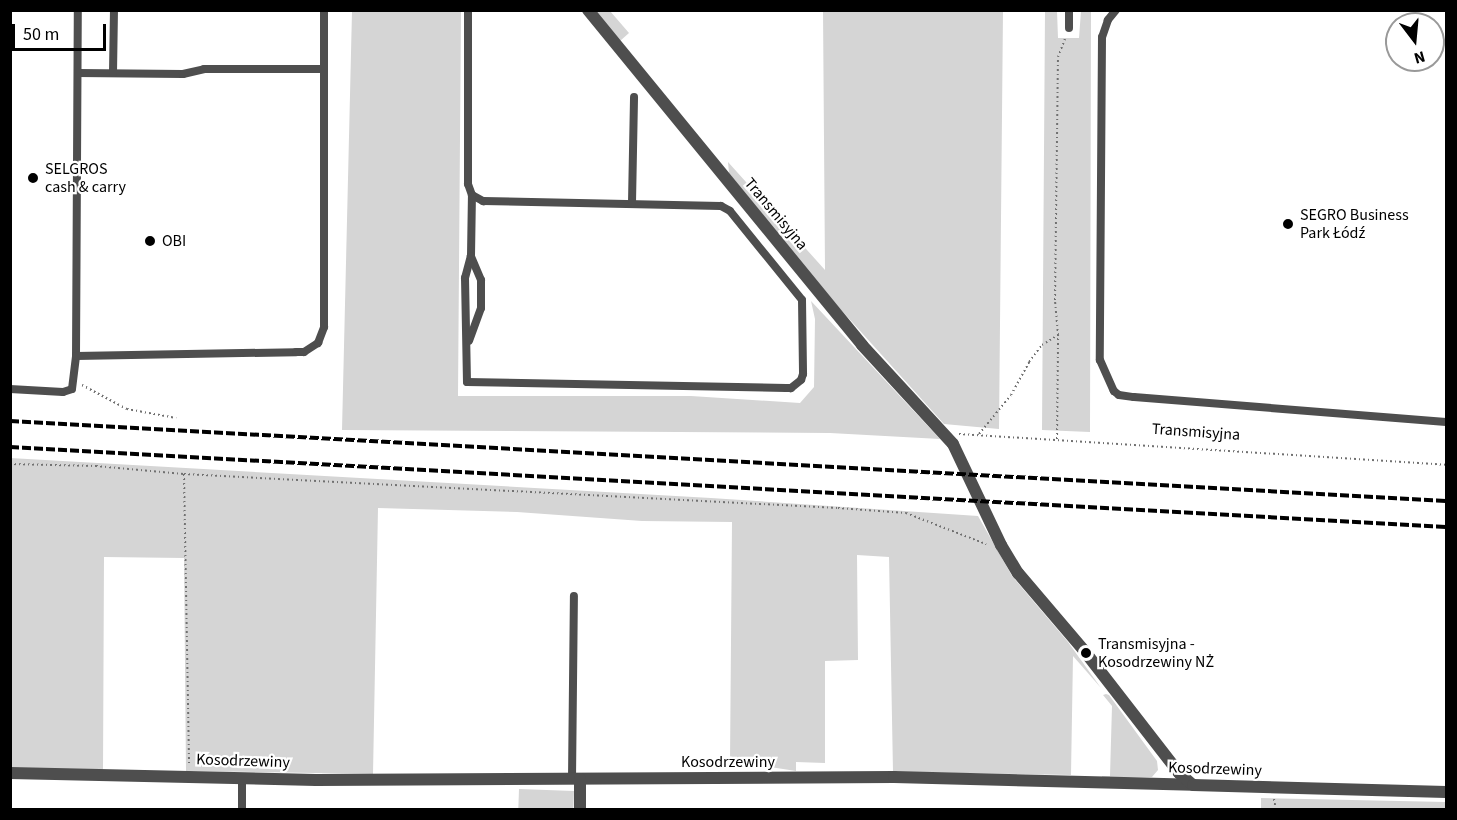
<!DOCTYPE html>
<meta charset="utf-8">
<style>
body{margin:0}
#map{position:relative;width:1457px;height:820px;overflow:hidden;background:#fff;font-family:"Source Sans 3",sans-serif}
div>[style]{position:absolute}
.green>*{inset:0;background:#d5d5d5;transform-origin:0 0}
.path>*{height:2px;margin-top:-1px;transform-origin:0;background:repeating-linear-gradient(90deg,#707070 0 1.5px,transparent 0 4.5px)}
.service>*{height:8px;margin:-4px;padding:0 4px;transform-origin:4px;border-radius:4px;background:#4e4e4e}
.minor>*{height:12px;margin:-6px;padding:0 6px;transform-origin:6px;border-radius:6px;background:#4e4e4e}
.tertiary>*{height:12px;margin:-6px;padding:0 6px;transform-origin:6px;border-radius:6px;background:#4e4e4e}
.rail>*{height:4px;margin-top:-2px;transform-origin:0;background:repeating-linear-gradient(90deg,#000 0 9px,transparent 0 12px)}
.dots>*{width:16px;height:16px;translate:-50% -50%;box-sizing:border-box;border:3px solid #fff;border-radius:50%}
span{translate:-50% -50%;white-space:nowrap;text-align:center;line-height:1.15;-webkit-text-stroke:4.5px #fff;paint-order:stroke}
.poi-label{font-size:16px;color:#000}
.left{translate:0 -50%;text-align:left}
.street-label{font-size:16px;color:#000}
.frame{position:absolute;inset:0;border:12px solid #000;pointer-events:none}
.north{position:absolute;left:1385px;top:12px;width:60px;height:60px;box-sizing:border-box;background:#fff;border:2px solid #999;border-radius:50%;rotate:164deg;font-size:16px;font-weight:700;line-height:24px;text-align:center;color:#000}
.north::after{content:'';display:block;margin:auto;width:21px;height:27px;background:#000;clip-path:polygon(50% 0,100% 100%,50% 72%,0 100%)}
.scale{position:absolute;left:12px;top:24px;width:94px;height:27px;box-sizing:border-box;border:3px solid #000;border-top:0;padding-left:8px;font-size:18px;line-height:21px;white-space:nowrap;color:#000;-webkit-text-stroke:4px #fff;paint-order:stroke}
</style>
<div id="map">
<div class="green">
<div style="clip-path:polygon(461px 10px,458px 396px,691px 396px,800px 403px,814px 387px,815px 319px,811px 301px,940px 439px,830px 433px,342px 430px,352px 11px)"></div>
<div style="clip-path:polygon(595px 11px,610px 11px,629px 33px,620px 41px)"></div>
<div style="clip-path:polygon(823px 11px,1003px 11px,999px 429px,944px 424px,825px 292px,729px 173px,728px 162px,825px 270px)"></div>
<div style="clip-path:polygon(1045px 11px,1057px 11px,1058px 38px,1079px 38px,1081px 11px,1091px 11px,1090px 432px,1042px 430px)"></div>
<div style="clip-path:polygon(10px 458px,711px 498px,978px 516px,1012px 576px,1068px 642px,1101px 688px,1073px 656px,1071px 775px,893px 772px,889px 557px,857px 555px,858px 660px,825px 661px,825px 763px,796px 762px,796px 771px,730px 761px,732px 522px,642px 521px,517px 512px,378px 508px,373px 774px,186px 771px,184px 558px,104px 557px,103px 771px,11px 770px)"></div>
<div style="clip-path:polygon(1106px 694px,1109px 695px,1157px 761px,1158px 770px,1152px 777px,1102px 778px,1102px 776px,1110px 776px,1112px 706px,1103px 695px)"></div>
<div style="left:519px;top:789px;width:55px;height:20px;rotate:2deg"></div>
<div style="clip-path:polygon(1261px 798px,1446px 802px,1446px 809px,1261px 809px)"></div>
</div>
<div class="path">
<div style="left:82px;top:385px;width:51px;rotate:28.1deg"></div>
<div style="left:127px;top:409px;width:50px;rotate:10.4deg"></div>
<div style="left:959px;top:434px;width:488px;rotate:3.6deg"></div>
<div style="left:979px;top:434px;width:50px;rotate:-50.6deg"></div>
<div style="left:1011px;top:395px;width:38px;rotate:-61deg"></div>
<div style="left:1029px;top:362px;width:21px;rotate:-53deg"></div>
<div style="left:1042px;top:345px;width:19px;rotate:-32deg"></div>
<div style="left:1058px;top:335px;width:35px;rotate:-95deg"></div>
<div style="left:1055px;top:300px;width:243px;rotate:-89.3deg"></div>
<div style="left:1058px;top:57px;width:22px;rotate:-69deg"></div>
<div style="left:1057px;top:439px;width:104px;rotate:-89.4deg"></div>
<div style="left:10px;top:464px;width:86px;rotate:1.3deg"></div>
<div style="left:96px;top:466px;width:88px;rotate:5.2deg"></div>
<div style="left:184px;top:474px;width:655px;rotate:2.98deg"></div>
<div style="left:838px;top:508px;width:68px;rotate:4.2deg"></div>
<div style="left:906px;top:513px;width:86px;rotate:21.2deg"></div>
<div style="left:184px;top:474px;width:291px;rotate:89deg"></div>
<div style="left:1274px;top:799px;width:11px;rotate:80deg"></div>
</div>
<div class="service">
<div style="left:468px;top:10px;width:174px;rotate:90deg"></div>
<div style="left:468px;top:184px;width:12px;rotate:70deg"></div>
<div style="left:472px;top:195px;width:13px;rotate:29deg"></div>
<div style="left:483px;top:201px;width:238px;rotate:1.2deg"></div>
<div style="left:721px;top:206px;width:10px;rotate:29deg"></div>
<div style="left:730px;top:211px;width:114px;rotate:51deg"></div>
<div style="left:802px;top:300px;width:74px;rotate:89.2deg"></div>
<div style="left:803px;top:374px;width:6px;rotate:108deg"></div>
<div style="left:801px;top:380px;width:13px;rotate:141deg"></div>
<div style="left:791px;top:388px;width:5px;rotate:180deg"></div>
<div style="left:786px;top:388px;width:319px;rotate:-178.9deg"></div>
<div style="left:467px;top:382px;width:104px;rotate:-91.1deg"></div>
<div style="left:465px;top:278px;width:23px;rotate:-75deg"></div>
<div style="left:471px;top:256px;width:61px;rotate:-89.1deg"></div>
<div style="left:1069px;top:10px;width:18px;rotate:90deg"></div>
<div style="left:1116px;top:10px;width:13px;rotate:129deg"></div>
<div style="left:1108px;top:20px;width:18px;rotate:109deg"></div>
<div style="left:1102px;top:37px;width:323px;rotate:90.4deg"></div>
<div style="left:1100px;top:360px;width:34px;rotate:66deg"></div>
<div style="left:1114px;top:391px;width:6px;rotate:39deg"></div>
<div style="left:1119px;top:395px;width:15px;rotate:8deg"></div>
<div style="left:1134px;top:397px;width:313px;rotate:4.6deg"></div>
<div style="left:78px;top:73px;width:105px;rotate:0.5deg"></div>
<div style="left:183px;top:74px;width:22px;rotate:-13deg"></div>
<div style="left:204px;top:69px;width:120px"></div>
<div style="left:113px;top:73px;width:63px;rotate:-89.1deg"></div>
<div style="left:632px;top:203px;width:106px;rotate:-88.9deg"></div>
<div style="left:469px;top:341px;width:35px;rotate:-70deg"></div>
<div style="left:481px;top:308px;width:28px;rotate:-90deg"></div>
<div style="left:481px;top:280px;width:26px;rotate:-113deg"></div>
<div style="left:76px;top:356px;width:346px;rotate:-89.7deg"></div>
<div style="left:10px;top:389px;width:53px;rotate:3.2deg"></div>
<div style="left:63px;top:392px;width:9px;rotate:-18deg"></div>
<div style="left:72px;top:389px;width:33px;rotate:-83deg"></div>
<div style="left:76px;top:356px;width:220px;rotate:-1deg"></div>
<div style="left:296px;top:352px;width:8px"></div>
<div style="left:304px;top:352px;width:17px;rotate:-33deg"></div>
<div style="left:318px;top:343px;width:17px;rotate:-69deg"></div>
<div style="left:324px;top:327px;width:317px;rotate:-90deg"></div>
<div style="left:572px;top:779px;width:183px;rotate:-89.4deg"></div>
<div style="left:242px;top:810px;width:33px;rotate:-90deg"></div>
</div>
<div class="minor">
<div style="left:10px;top:773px;width:306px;rotate:1.3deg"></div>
<div style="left:316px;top:780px;width:578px;rotate:-0.3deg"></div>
<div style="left:894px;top:777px;width:299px;rotate:1.5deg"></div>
<div style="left:580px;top:779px;width:31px;rotate:90deg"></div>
</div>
<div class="tertiary">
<div style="left:588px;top:10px;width:433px;rotate:50.7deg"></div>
<div style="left:862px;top:345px;width:134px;rotate:47.4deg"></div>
<div style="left:953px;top:444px;width:112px;rotate:64.6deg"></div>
<div style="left:1001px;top:545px;width:33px;rotate:59deg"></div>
<div style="left:1018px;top:573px;width:105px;rotate:49.6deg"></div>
<div style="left:1086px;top:653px;width:152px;rotate:52.2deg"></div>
<div style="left:1179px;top:773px;width:18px;rotate:41deg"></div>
<div style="left:1193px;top:785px;width:253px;rotate:1.6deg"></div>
</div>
<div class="rail">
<div style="left:10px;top:421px;width:1438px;rotate:3.19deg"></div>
<div style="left:10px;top:447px;width:1438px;rotate:3.19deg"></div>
</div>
<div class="dots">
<div style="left:33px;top:178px;background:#000"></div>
<div style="left:1288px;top:224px;background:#000"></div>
<div style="left:150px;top:241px;background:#000"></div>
<div style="left:1086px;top:653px;background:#000"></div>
</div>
<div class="poi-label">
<span class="left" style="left:45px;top:178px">SELGROS<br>cash &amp; carry</span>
<span class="left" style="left:1300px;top:224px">SEGRO Business<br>Park Łódź</span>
<span class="left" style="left:162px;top:241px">OBI</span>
<span class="left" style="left:1098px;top:653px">Transmisyjna -<br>Kosodrzewiny NŻ</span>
</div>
<div class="street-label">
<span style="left:776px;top:214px;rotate:50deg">Transmisyjna</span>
<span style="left:1196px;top:432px;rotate:4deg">Transmisyjna</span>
<span style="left:243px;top:761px;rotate:2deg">Kosodrzewiny</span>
<span style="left:728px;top:762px">Kosodrzewiny</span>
<span style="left:1215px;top:769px;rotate:2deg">Kosodrzewiny</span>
</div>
<div class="frame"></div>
<div class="north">N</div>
<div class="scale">50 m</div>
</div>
